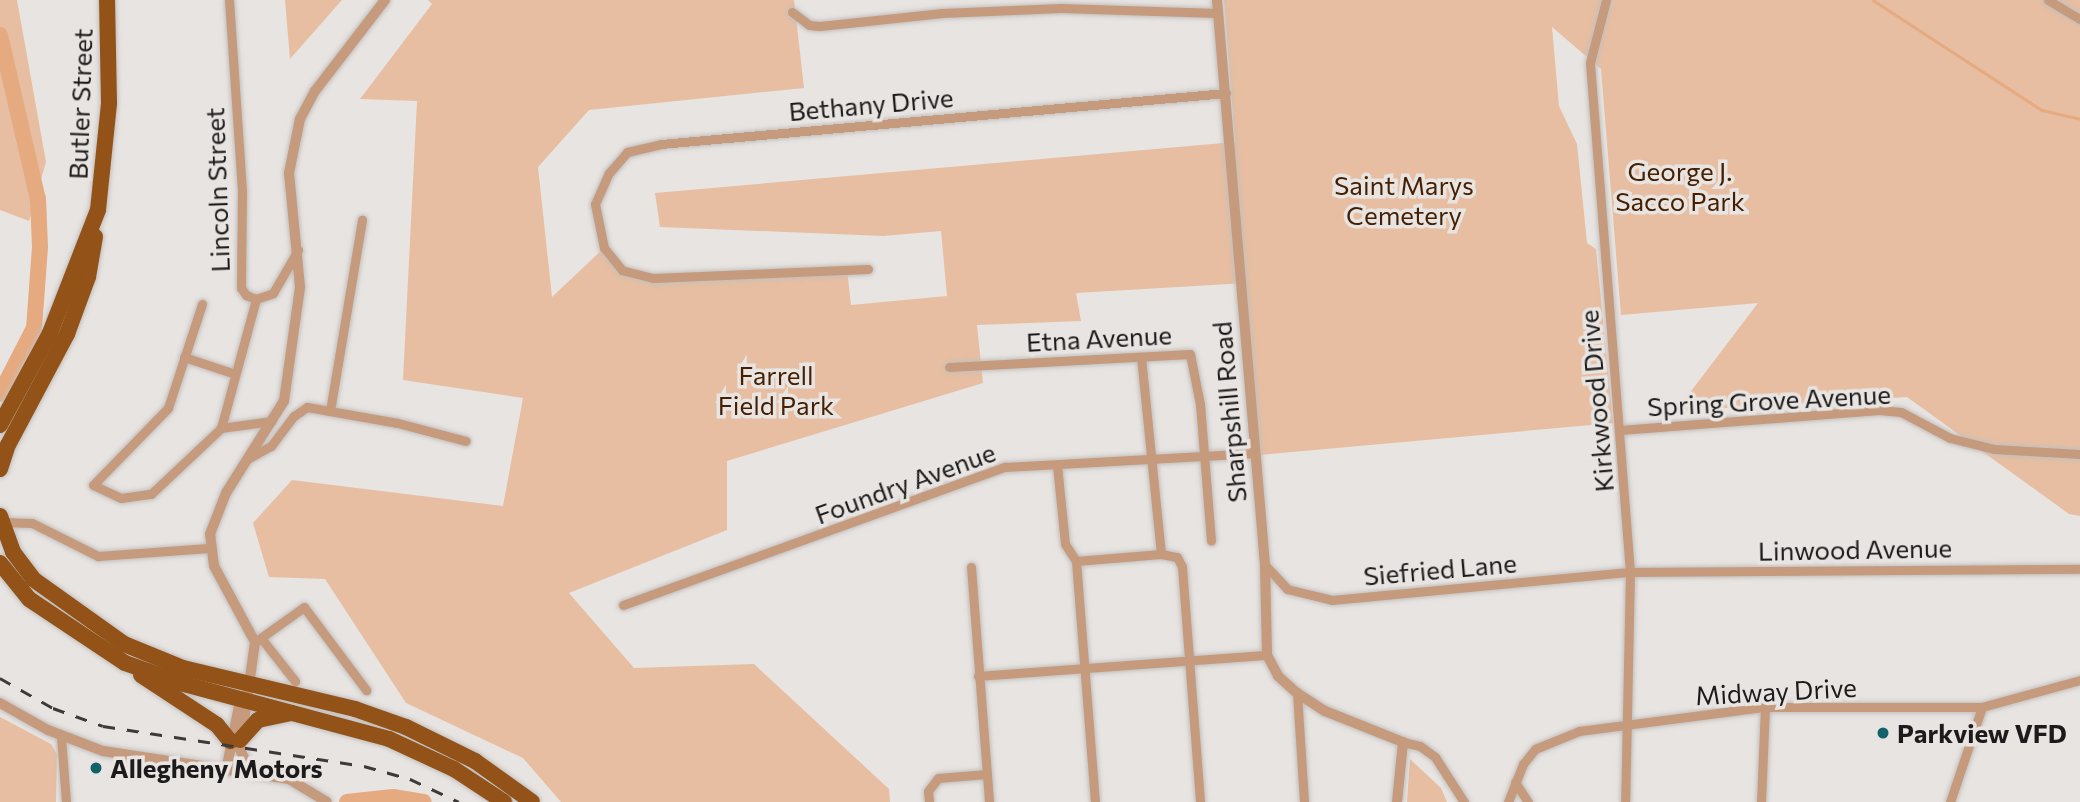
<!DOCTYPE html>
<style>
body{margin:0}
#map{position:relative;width:2080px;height:802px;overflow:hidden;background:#e8e4e2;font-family:Commissioner,sans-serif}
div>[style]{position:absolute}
.green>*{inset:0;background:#e7bea1}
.stream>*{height:2.5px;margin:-1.25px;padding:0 1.25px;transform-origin:1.25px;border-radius:1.25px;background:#e6aa81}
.river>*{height:16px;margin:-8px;padding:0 8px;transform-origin:8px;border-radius:8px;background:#e6aa81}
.roads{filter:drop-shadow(0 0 2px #c3c0be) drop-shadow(0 0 2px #c3c0be)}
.minor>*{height:9px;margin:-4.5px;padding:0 4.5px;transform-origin:4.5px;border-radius:4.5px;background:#c69a7c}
.tertiary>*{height:10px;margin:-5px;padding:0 5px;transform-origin:5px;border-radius:5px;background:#c69a7c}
.trunk>*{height:16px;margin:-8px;padding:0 8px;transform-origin:8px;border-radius:8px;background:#925218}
.rail>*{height:2.5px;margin-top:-1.25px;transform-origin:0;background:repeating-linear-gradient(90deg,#3d3a3a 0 12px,transparent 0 24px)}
.dots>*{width:19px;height:19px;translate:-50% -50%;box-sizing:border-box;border:4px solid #e8e4e2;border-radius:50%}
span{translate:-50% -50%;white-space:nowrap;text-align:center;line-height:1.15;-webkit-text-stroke:7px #e8e4e2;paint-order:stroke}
.street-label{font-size:26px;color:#1c1a1a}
.park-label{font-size:26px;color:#451f00}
.poi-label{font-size:26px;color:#1c1a1a;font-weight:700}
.left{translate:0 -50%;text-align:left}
</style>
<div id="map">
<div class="green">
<div style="clip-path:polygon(0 0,17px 0,46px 162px,29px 221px,0 210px)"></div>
<div style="clip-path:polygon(285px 0,342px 0,290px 59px)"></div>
<div style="clip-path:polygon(428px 0,794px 0,804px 88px,589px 110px,538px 167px,552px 297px,604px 248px,622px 270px,653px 278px,847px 269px,851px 305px,947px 296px,941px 231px,883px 236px,660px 227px,655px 193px,1235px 142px,1224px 0,2080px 0,2080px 516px,2069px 514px,1907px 397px,1676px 411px,1758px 303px,1621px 315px,1601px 69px,1552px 27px,1559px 106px,1577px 144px,1587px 243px,1596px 249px,1613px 423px,1260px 455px,1246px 283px,1076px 293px,1081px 321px,977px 325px,983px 383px,727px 461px,727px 530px,569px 593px,634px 668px,754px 664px,889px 789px,890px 802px,561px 802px,523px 758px,406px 703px,325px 579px,269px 577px,253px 523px,292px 480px,503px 506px,523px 398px,403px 380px,417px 101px,360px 99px,432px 4px)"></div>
<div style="clip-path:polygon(0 717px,51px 744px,57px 754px,56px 802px,0 802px)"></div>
<div style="clip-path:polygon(1410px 759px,1441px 788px,1447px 802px,1407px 802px)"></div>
</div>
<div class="stream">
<div style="left:1873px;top:0;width:202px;rotate:33.1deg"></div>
<div style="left:2042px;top:110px;width:39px;rotate:13deg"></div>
</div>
<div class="river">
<div style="left:0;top:35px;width:168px;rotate:77deg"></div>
<div style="left:38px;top:199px;width:48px;rotate:87.6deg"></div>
<div style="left:40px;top:247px;width:81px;rotate:94.2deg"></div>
<div style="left:34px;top:328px;width:74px;rotate:117.3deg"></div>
<div style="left:347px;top:802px;width:46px;rotate:-6.2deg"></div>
<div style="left:393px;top:797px;width:31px;rotate:9deg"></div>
</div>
<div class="roads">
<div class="minor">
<div style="left:229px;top:0;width:190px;rotate:86.1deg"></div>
<div style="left:242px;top:190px;width:98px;rotate:90.6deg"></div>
<div style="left:241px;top:288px;width:9px;rotate:54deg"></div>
<div style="left:246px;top:295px;width:11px;rotate:22deg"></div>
<div style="left:256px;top:299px;width:18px;rotate:-19deg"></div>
<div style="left:273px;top:293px;width:50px;rotate:-59.8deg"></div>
<div style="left:1606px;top:0;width:65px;rotate:104.3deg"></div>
<div style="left:1590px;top:63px;width:511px;rotate:85.51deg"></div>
<div style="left:1630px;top:572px;width:230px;rotate:91.2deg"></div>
<div style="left:2048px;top:0;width:37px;rotate:31deg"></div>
<div style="left:792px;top:12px;width:21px;rotate:37deg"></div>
<div style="left:809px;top:25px;width:11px;rotate:5deg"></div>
<div style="left:820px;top:26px;width:123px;rotate:-6.1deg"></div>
<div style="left:942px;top:13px;width:119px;rotate:-2.4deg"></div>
<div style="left:1061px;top:8px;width:157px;rotate:1.8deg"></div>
<div style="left:868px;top:269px;width:215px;rotate:177.6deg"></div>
<div style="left:653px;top:278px;width:32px;rotate:-166deg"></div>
<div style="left:622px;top:270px;width:28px;rotate:-129deg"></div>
<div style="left:604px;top:248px;width:45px;rotate:-101.6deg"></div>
<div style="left:595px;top:204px;width:34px;rotate:-66deg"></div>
<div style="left:609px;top:173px;width:28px;rotate:-49deg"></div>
<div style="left:627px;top:152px;width:35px;rotate:-13deg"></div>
<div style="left:661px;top:144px;width:567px;rotate:-5.16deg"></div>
<div style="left:202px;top:304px;width:109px;rotate:108.1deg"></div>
<div style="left:168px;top:408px;width:107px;rotate:134.2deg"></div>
<div style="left:93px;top:485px;width:31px;rotate:25deg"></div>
<div style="left:121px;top:498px;width:30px;rotate:-8deg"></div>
<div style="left:151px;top:494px;width:96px;rotate:-43.3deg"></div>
<div style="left:221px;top:428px;width:51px;rotate:-7.8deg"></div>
<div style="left:184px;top:357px;width:54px;rotate:18.4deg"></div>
<div style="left:1141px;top:357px;width:198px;rotate:84.2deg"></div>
<div style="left:949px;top:367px;width:241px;rotate:-3.1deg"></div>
<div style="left:1190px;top:354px;width:51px;rotate:78.7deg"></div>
<div style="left:1200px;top:404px;width:137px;rotate:85.4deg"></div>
<div style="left:330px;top:411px;width:194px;rotate:-80.5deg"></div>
<div style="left:221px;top:428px;width:134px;rotate:-74.8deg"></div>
<div style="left:1620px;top:430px;width:260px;rotate:-4.4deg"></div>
<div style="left:1879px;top:410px;width:22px;rotate:5deg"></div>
<div style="left:1901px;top:412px;width:55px;rotate:28deg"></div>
<div style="left:1950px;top:438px;width:45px;rotate:14deg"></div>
<div style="left:1994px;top:449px;width:86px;rotate:3.3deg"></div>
<div style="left:249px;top:458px;width:25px;rotate:-29deg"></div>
<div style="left:271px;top:446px;width:38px;rotate:-53deg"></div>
<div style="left:294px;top:416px;width:16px;rotate:-35deg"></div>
<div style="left:307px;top:407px;width:92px;rotate:10deg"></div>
<div style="left:398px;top:423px;width:70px;rotate:14.8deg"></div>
<div style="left:1057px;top:465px;width:79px;rotate:84.2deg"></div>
<div style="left:1065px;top:544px;width:20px;rotate:57deg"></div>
<div style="left:1076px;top:561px;width:242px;rotate:85.5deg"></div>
<div style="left:1px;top:522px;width:31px;rotate:2deg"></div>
<div style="left:32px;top:523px;width:74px;rotate:26.6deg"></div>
<div style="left:98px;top:556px;width:111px;rotate:-4.1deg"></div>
<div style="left:1076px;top:561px;width:85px;rotate:-4.7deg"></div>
<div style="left:1161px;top:554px;width:16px;rotate:11deg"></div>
<div style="left:1177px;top:557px;width:11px;rotate:63deg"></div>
<div style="left:1182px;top:567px;width:236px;rotate:85.6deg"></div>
<div style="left:1265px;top:565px;width:33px;rotate:47deg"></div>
<div style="left:1287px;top:589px;width:46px;rotate:13.7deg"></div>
<div style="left:1332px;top:600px;width:299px;rotate:-5.4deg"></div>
<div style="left:1630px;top:572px;width:450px;rotate:-0.4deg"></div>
<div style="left:971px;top:567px;width:236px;rotate:85.6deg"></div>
<div style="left:623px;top:605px;width:406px;rotate:-19.9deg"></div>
<div style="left:1005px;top:467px;width:248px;rotate:-3.2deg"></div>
<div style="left:261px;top:638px;width:55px;rotate:51.7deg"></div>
<div style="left:255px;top:642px;width:60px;rotate:-35.5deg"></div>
<div style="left:304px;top:607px;width:104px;rotate:53.2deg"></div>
<div style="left:978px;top:676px;width:290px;rotate:-4.2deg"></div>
<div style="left:1297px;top:693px;width:109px;rotate:86.3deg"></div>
<div style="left:61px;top:737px;width:65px;rotate:85.6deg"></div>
<div style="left:1403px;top:742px;width:17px;rotate:13deg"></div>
<div style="left:1420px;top:746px;width:19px;rotate:36deg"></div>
<div style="left:1435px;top:757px;width:54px;rotate:57.2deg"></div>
<div style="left:1515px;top:782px;width:24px;rotate:57deg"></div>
<div style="left:929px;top:802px;width:11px;rotate:-95deg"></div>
<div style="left:928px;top:791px;width:16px;rotate:-52deg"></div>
<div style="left:938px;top:778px;width:49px;rotate:-4.7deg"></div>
<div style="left:1508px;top:802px;width:41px;rotate:-68.5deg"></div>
<div style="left:1523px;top:764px;width:19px;rotate:-51deg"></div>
<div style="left:1535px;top:749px;width:48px;rotate:-22.2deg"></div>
<div style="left:1579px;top:731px;width:188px;rotate:-7.4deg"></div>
<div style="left:1765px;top:707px;width:217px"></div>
<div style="left:1982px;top:707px;width:102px;rotate:-15.4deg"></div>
<div style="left:1761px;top:802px;width:95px;rotate:-87.6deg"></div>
<div style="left:1950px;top:802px;width:100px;rotate:-71.4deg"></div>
</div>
<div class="tertiary">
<div style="left:1217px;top:0;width:567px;rotate:85.14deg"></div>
<div style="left:1265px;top:565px;width:90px;rotate:88.7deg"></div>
<div style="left:1267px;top:655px;width:24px;rotate:62deg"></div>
<div style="left:1278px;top:676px;width:25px;rotate:42deg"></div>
<div style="left:1297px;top:693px;width:33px;rotate:33deg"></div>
<div style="left:1325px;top:711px;width:84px;rotate:21.7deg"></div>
<div style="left:1403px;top:742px;width:60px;rotate:95.7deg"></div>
<div style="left:0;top:703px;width:55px;rotate:29.4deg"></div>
<div style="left:48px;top:730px;width:59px;rotate:20.9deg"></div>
<div style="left:103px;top:751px;width:188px;rotate:8.6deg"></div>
<div style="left:289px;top:779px;width:44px;rotate:31.2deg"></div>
<div style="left:226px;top:771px;width:76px;rotate:-78.7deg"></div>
<div style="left:252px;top:774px;width:28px;rotate:-116deg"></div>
<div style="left:240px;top:749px;width:108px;rotate:-82deg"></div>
<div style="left:255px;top:642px;width:86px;rotate:-118.3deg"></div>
<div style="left:214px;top:566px;width:32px;rotate:-97deg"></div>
<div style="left:210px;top:534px;width:44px;rotate:-68.7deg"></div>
<div style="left:226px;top:493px;width:109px;rotate:-57.8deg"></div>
<div style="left:284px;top:401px;width:115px;rotate:-82deg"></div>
<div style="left:300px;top:287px;width:115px;rotate:-95.5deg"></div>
<div style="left:289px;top:173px;width:55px;rotate:-78.5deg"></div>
<div style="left:300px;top:119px;width:32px;rotate:-62deg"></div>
<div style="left:315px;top:91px;width:115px;rotate:-52.4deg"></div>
</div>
<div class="trunk">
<div style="left:0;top:425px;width:105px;rotate:-61.5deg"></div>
<div style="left:50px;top:333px;width:132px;rotate:-68.7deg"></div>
<div style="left:98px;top:210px;width:108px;rotate:-84.1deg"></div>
<div style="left:109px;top:103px;width:103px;rotate:-91.1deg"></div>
<div style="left:0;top:469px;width:25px;rotate:-72deg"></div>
<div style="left:8px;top:445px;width:126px;rotate:-62deg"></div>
<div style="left:67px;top:334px;width:61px;rotate:-69.8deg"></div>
<div style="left:88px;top:277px;width:41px;rotate:-80.1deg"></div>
<div style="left:0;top:516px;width:38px;rotate:70deg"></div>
<div style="left:13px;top:552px;width:34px;rotate:53deg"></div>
<div style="left:33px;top:579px;width:112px;rotate:35.5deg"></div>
<div style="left:124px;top:644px;width:64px;rotate:22.1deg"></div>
<div style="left:183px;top:668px;width:177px;rotate:13.4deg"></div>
<div style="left:355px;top:709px;width:54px;rotate:19.4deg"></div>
<div style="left:406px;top:727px;width:77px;rotate:26.2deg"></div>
<div style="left:475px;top:761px;width:70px;rotate:35.7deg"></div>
<div style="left:0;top:563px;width:46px;rotate:51.1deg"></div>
<div style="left:29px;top:599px;width:115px;rotate:33.7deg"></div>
<div style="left:125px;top:663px;width:63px;rotate:19.6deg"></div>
<div style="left:184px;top:684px;width:212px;rotate:15deg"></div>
<div style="left:389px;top:739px;width:72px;rotate:24.8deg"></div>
<div style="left:454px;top:769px;width:60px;rotate:33.4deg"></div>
<div style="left:141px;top:675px;width:91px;rotate:33.3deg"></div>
<div style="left:217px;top:725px;width:21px;rotate:51deg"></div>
<div style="left:240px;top:740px;width:27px;rotate:-48deg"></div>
<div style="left:258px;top:720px;width:34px;rotate:-12deg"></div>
</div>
</div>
<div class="rail">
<div style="left:0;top:678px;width:61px;rotate:29.5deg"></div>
<div style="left:53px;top:708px;width:53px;rotate:19.8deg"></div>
<div style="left:103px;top:726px;width:264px;rotate:8.7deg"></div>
<div style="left:364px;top:766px;width:48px;rotate:15.8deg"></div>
<div style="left:410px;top:779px;width:54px;rotate:25.1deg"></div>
</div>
<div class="dots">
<div style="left:1883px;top:733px;background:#13626a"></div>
<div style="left:96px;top:768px;background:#13626a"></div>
</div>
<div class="street-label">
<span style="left:80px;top:104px;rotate:-88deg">Butler Street</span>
<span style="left:871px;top:104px;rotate:-5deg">Bethany Drive</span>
<span style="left:217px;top:190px;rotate:-92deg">Lincoln Street</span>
<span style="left:1099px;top:338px;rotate:-3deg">Etna Avenue</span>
<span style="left:1769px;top:400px;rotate:-3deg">Spring Grove Avenue</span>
<span style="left:1596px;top:401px;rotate:-95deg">Kirkwood Drive</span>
<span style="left:1229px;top:412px;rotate:-95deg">Sharpshill Road</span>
<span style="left:905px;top:483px;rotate:-20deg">Foundry Avenue</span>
<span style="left:1855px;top:549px;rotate:-1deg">Linwood Avenue</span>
<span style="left:1440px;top:569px;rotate:-5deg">Siefried Lane</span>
<span style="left:1776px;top:691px;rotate:-3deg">Midway Drive</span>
</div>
<div class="park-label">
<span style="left:1680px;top:186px">George J.<br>Sacco Park</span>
<span style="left:1404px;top:200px">Saint Marys<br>Cemetery</span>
<span style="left:776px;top:390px">Farrell<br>Field Park</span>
</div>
<div class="poi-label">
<span class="left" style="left:1897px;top:733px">Parkview VFD</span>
<span class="left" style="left:110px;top:768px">Allegheny Motors</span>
</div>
</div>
